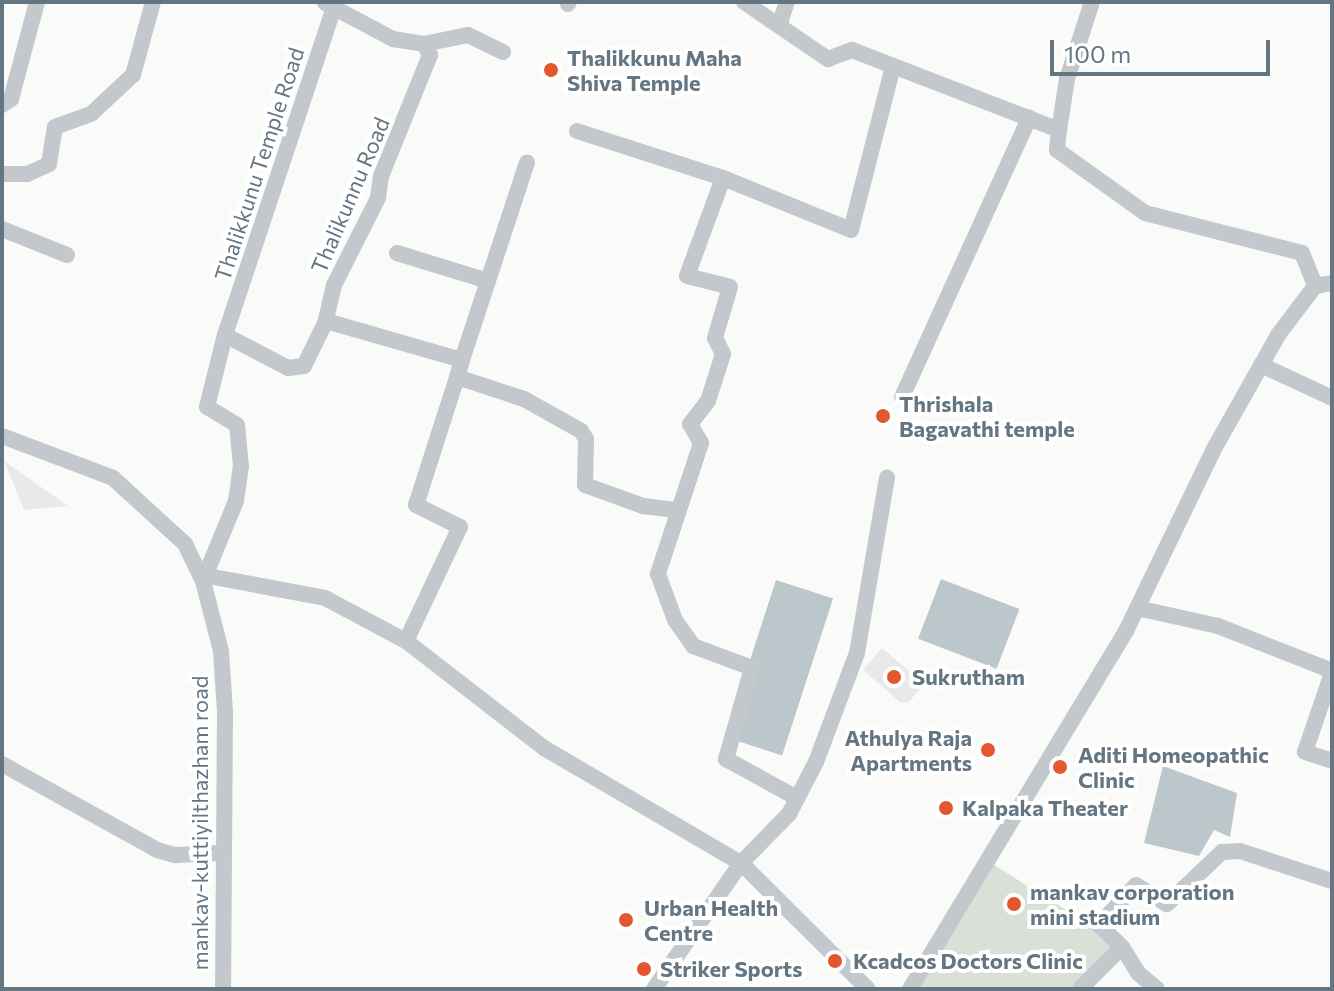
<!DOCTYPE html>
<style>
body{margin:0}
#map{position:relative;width:1334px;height:991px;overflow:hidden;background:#fafaf8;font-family:Commissioner,sans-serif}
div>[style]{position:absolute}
.built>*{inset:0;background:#e8e9e9}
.green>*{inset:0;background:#dadfd7}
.water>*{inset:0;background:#bbc7cb;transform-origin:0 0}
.minor>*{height:16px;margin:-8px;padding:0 8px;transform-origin:8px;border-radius:8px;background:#c3c8cc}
.dots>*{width:22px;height:22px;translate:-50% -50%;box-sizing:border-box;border:4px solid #fff;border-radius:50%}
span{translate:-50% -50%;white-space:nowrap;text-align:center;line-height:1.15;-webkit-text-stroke:8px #fff;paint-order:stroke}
.poi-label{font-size:22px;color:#657683;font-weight:700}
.left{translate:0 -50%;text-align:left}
.right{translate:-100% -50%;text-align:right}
.street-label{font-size:22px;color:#657683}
.frame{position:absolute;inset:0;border:4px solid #657683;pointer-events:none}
.scale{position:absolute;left:1050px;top:40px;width:220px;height:36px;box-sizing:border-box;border:4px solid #657683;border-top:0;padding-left:10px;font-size:24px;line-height:28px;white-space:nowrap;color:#657683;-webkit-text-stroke:6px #fff;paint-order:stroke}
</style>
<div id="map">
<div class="built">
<div style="clip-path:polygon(4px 461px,68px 506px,24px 510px)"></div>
<div style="clip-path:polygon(882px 648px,924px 684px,908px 703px,900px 702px,863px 670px)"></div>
</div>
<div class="green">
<div style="clip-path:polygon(994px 865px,1119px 943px,1075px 989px,919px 989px)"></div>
</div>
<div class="water">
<div style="left:941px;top:579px;width:84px;height:64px;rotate:21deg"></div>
<div style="left:776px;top:580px;width:60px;height:165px;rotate:18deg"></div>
<div style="clip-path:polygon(1163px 766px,1237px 793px,1230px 837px,1214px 830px,1199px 856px,1144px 843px)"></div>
</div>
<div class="minor">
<div style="left:744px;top:2px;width:102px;rotate:34.2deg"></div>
<div style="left:828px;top:59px;width:26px;rotate:-21deg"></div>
<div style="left:852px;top:50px;width:222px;rotate:21.1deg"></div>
<div style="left:1059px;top:130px;width:20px;rotate:96deg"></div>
<div style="left:1057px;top:150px;width:108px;rotate:35.6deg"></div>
<div style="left:1145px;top:213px;width:162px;rotate:14.3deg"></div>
<div style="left:1302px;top:253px;width:35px;rotate:68deg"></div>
<div style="left:325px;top:3px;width:77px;rotate:27.9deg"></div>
<div style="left:393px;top:39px;width:31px;rotate:9deg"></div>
<div style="left:424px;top:44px;width:45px;rotate:-11.6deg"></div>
<div style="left:468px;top:35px;width:39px;rotate:26deg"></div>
<div style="left:568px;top:4px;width:2px;rotate:-63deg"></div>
<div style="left:780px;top:23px;width:22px;rotate:-72deg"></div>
<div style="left:424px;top:44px;width:13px;rotate:61deg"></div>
<div style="left:430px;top:55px;width:131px;rotate:112deg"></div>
<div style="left:381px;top:176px;width:22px;rotate:98deg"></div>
<div style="left:378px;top:198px;width:97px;rotate:116.8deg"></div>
<div style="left:334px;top:285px;width:37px;rotate:103deg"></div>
<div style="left:326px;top:321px;width:141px;rotate:16deg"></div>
<div style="left:462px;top:360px;width:18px;rotate:106deg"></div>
<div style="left:457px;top:377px;width:71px;rotate:18.2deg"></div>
<div style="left:524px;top:399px;width:65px;rotate:29.3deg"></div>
<div style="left:581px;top:431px;width:9px;rotate:58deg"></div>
<div style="left:586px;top:439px;width:46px;rotate:91.2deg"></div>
<div style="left:585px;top:485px;width:62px;rotate:19.9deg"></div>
<div style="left:643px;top:506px;width:33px;rotate:7deg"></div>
<div style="left:2px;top:105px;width:11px;rotate:-34deg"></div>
<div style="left:11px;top:99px;width:100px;rotate:-75deg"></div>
<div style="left:1059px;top:130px;width:52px;rotate:-81.1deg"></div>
<div style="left:1067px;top:79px;width:81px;rotate:-72deg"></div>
<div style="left:577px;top:131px;width:153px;rotate:17.8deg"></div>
<div style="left:723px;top:178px;width:104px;rotate:110.2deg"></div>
<div style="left:687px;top:276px;width:44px;rotate:14.3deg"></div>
<div style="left:730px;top:287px;width:53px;rotate:106.4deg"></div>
<div style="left:715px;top:338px;width:18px;rotate:63deg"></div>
<div style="left:723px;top:354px;width:49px;rotate:107.7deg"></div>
<div style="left:708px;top:401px;width:29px;rotate:128deg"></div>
<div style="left:690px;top:424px;width:22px;rotate:60deg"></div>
<div style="left:701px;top:443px;width:138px;rotate:108.2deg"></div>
<div style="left:658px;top:574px;width:49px;rotate:69.7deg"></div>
<div style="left:675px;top:620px;width:32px;rotate:55deg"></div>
<div style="left:693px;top:646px;width:63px;rotate:20.4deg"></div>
<div style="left:752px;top:668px;width:95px;rotate:105.9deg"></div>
<div style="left:726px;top:759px;width:81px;rotate:28.8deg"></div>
<div style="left:2px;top:174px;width:25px"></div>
<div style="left:27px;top:174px;width:24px;rotate:-24deg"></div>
<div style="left:49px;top:164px;width:37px;rotate:-81deg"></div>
<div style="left:55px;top:127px;width:38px;rotate:-20deg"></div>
<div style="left:91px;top:114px;width:57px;rotate:-42.9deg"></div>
<div style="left:133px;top:75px;width:76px;rotate:-74.7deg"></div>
<div style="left:723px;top:178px;width:138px;rotate:22.1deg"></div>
<div style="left:851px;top:230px;width:169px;rotate:-75.6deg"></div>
<div style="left:2px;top:229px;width:70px;rotate:21.8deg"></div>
<div style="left:397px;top:253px;width:95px;rotate:17.1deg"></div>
<div style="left:225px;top:335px;width:345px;rotate:-71.6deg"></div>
<div style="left:462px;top:360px;width:208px;rotate:-71.8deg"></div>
<div style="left:1261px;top:365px;width:78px;rotate:24.9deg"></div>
<div style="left:902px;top:397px;width:307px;rotate:-65.5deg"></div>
<div style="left:2px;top:436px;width:119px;rotate:20.7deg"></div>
<div style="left:113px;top:478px;width:98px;rotate:42.5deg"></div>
<div style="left:185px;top:544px;width:41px;rotate:64.1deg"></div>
<div style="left:203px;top:581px;width:72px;rotate:75.6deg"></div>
<div style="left:221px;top:651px;width:61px;rotate:86.2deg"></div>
<div style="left:225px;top:712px;width:277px;rotate:90.4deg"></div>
<div style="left:208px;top:576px;width:119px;rotate:10.6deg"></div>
<div style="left:325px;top:598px;width:92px;rotate:28deg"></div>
<div style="left:406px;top:641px;width:175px;rotate:37.8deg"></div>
<div style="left:544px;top:748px;width:228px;rotate:30.3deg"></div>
<div style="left:741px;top:863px;width:179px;rotate:44.8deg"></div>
<div style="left:203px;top:581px;width:87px;rotate:-67.6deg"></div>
<div style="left:236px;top:501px;width:34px;rotate:-82deg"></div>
<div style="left:241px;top:467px;width:42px;rotate:-95.4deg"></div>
<div style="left:237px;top:425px;width:35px;rotate:-149deg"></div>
<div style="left:207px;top:407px;width:74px;rotate:-76deg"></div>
<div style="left:225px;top:335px;width:71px;rotate:27.6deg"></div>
<div style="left:288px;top:368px;width:16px;rotate:-7deg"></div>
<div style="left:304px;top:366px;width:50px;rotate:-63.9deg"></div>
<div style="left:1137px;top:608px;width:83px;rotate:12.5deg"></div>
<div style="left:1218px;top:626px;width:123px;rotate:21.5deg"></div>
<div style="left:406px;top:641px;width:126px;rotate:-64.7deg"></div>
<div style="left:460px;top:527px;width:49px;rotate:-153.4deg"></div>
<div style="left:416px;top:505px;width:134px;rotate:-72.2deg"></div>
<div style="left:1332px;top:673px;width:83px;rotate:108.9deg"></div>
<div style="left:1305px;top:752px;width:28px;rotate:18deg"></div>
<div style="left:2px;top:764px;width:177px;rotate:29deg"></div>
<div style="left:157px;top:850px;width:19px;rotate:16deg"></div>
<div style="left:175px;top:855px;width:47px;rotate:-2.4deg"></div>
<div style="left:1122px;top:947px;width:32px;rotate:-136deg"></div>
<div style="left:1099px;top:925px;width:54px;rotate:-47.2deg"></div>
<div style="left:1136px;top:885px;width:36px;rotate:32deg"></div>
<div style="left:1167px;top:904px;width:76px;rotate:-43.4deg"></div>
<div style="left:1222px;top:852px;width:18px;rotate:-3deg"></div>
<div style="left:1240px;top:851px;width:97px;rotate:18.1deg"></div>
<div style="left:654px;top:989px;width:153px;rotate:-55.4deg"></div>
<div style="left:741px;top:863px;width:69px;rotate:-45.6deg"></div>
<div style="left:789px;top:814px;width:59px;rotate:-62.6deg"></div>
<div style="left:816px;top:762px;width:116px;rotate:-69.4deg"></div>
<div style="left:857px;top:653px;width:178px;rotate:-80.3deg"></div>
<div style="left:910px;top:989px;width:418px;rotate:-58.9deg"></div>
<div style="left:1126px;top:631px;width:204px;rotate:-64.2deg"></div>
<div style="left:1215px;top:447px;width:129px;rotate:-60.6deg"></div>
<div style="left:1278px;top:335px;width:61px;rotate:-52.9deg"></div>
<div style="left:1315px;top:286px;width:17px;rotate:-10deg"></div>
<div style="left:1080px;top:989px;width:59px;rotate:-45deg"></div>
<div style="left:1122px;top:947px;width:31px;rotate:58deg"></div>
<div style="left:1138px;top:973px;width:25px;rotate:40deg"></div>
</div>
<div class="dots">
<div style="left:551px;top:70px;background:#e4572e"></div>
<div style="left:883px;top:416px;background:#e4572e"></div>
<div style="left:894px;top:677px;background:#e4572e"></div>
<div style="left:988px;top:750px;background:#e4572e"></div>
<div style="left:1060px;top:767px;background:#e4572e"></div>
<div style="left:946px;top:808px;background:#e4572e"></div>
<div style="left:1014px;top:904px;background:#e4572e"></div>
<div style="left:626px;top:920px;background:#e4572e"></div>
<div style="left:835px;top:961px;background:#e4572e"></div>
<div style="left:644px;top:969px;background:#e4572e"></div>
</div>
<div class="poi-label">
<span class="left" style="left:567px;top:70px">Thalikkunu Maha<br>Shiva Temple</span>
<span class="left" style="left:899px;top:416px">Thrishala<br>Bagavathi temple</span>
<span class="left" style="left:912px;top:677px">Sukrutham</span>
<span class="right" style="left:972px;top:750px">Athulya Raja<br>Apartments</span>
<span class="left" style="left:1078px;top:767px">Aditi Homeopathic<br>Clinic</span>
<span class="left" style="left:962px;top:808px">Kalpaka Theater</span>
<span class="left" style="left:1030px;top:904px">mankav corporation<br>mini stadium</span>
<span class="left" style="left:644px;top:920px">Urban Health<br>Centre</span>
<span class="left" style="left:853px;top:961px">Kcadcos Doctors Clinic</span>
<span class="left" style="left:660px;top:969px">Striker Sports</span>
</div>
<div class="street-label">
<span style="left:259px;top:164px;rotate:-72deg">Thalikkunu Temple Road</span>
<span style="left:350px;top:195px;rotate:-67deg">Thalikunnu Road</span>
<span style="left:200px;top:823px;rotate:-90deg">mankav-kuttiyilthazham road</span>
</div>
<div class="frame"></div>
<div class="scale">100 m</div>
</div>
